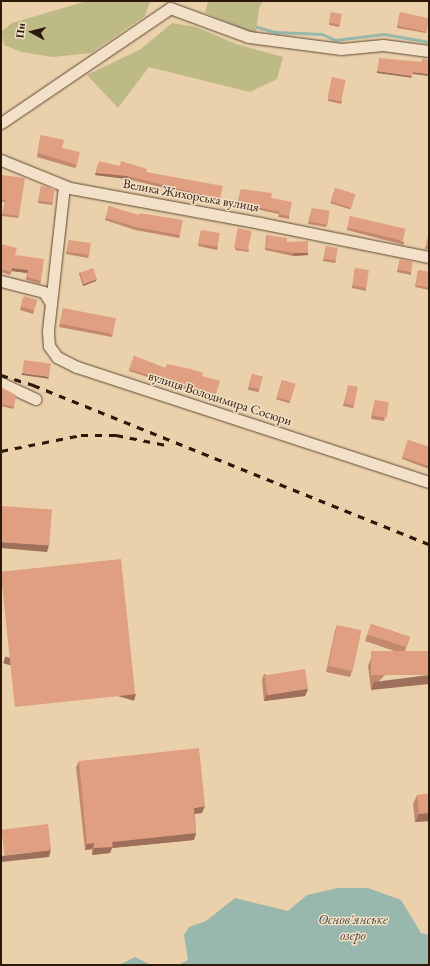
<!DOCTYPE html>
<meta charset="utf-8">
<style>
body{margin:0}
#map{position:relative;width:430px;height:966px;overflow:hidden;background:#ebd1ab;font-family:"EB Garamond",serif}
div>[style]{position:absolute}
.green>*{inset:0;background:#bdba85}
.water>*{inset:0;background:#98b7ad}
.stream>*{height:3px;margin:-1.5px;padding:0 1.5px;transform-origin:1.5px;border-radius:1.5px;background:#98b7ad}
.roads{filter:drop-shadow(0 0 1px #5c4732) drop-shadow(0 0 1px #5c4732)}
.street>*{height:11px;margin:-5.5px;padding:0 5.5px;transform-origin:5.5px;border-radius:5.5px;background:#f2e1c8}
.rail>*{height:3px;margin-top:-1.5px;transform-origin:0;background:repeating-linear-gradient(90deg,#2d190a 0 7px,transparent 0 14px)}
.wall>*{inset:0;background:#c2896f;transform-origin:0 0}
.shaded-wall>*{inset:0;background:#9e6f5a;transform-origin:0 0}
.building>*{inset:0;background:#e19f81;transform-origin:0 0}
span{translate:-50% -50%;white-space:nowrap;text-align:center;line-height:1.15;-webkit-text-stroke:3px #f2e1c8;paint-order:stroke}
.street-label{font-size:13px;color:#2d190a}
.water-label{font-size:14px;color:#4d483b;font-style:italic}
.frame{position:absolute;inset:0;border:2px solid #2d190a;pointer-events:none}
.north{position:absolute;left:12px;top:12px;width:40px;height:40px;-webkit-text-stroke:3px #f2e1c8;paint-order:stroke;rotate:277deg;font-size:11px;font-weight:700;line-height:16px;text-align:center;color:#2d190a}
.north::after{content:'';display:block;margin:auto;width:14px;height:18px;background:#2d190a;clip-path:polygon(50% 0,100% 100%,50% 72%,0 100%)}
</style>
<div id="map">
<div class="green">
<div style="clip-path:polygon(87px 1px,150px 1px,145px 16px,91px 53px,53px 57px,21px 52px,4px 45px,1px 32px,12px 23px)"></div>
<div style="clip-path:polygon(208px 1px,263px 1px,259px 8px,256px 34px,205px 13px)"></div>
<div style="clip-path:polygon(172px 23px,196px 27px,236px 44px,283px 57px,277px 79px,250px 92px,149px 67px,118px 108px,87px 75px,141px 49px)"></div>
</div>
<div class="water">
<div style="clip-path:polygon(338px 888px,368px 888px,401px 900px,421px 933px,429px 935px,429px 965px,178px 965px,188px 960px,184px 935px,189px 927px,206px 921px,235px 898px,288px 911px,307px 895px)"></div>
<div style="clip-path:polygon(135px 957px,151px 965px,119px 965px)"></div>
</div>
<div class="stream">
<div style="left:257px;top:27px;width:20px;rotate:15deg"></div>
<div style="left:276px;top:32px;width:46px;rotate:2.5deg"></div>
<div style="left:322px;top:34px;width:14px;rotate:25deg"></div>
<div style="left:335px;top:40px;width:49px;rotate:-7deg"></div>
<div style="left:384px;top:34px;width:46px;rotate:10.1deg"></div>
</div>
<div class="roads">
<div class="street">
<div style="left:170px;top:8px;width:84px;rotate:20.2deg"></div>
<div style="left:249px;top:37px;width:93px;rotate:7.4deg"></div>
<div style="left:341px;top:49px;width:42px;rotate:-5.4deg"></div>
<div style="left:383px;top:45px;width:46px;rotate:7.4deg"></div>
<div style="left:1px;top:123px;width:204px;rotate:-34.2deg"></div>
<div style="left:1px;top:160px;width:74px;rotate:22.1deg"></div>
<div style="left:70px;top:188px;width:193px;rotate:10.4deg"></div>
<div style="left:260px;top:223px;width:172px;rotate:11.4deg"></div>
<div style="left:64px;top:186px;width:147px;rotate:96.3deg"></div>
<div style="left:48px;top:332px;width:14px;rotate:86deg"></div>
<div style="left:49px;top:346px;width:14px;rotate:54deg"></div>
<div style="left:57px;top:357px;width:22px;rotate:27deg"></div>
<div style="left:77px;top:367px;width:370px;rotate:18.1deg"></div>
<div style="left:1px;top:281px;width:44px;rotate:14.3deg"></div>
<div style="left:44px;top:292px;width:13px;rotate:58deg"></div>
<div style="left:1px;top:383px;width:38px;rotate:25deg"></div>
</div>
</div>
<div class="rail">
<div style="left:1px;top:375px;width:34px;rotate:17deg"></div>
<div style="left:33px;top:385px;width:427px;rotate:21.9deg"></div>
<div style="left:1px;top:451px;width:82px;rotate:-11.3deg"></div>
<div style="left:81px;top:435px;width:35px"></div>
<div style="left:116px;top:435px;width:56px;rotate:11.3deg"></div>
</div>
<div class="wall">
<div style="clip-path:polygon(331px 12px,340px 25px,339px 27px,329px 25px)"></div>
<div style="clip-path:polygon(400px 12px,427px 31px,426px 33px,397px 28px)"></div>
<div style="clip-path:polygon(332px 77px,342px 101px,341px 104px,328px 101px)"></div>
<div style="clip-path:polygon(41px 135px,62px 148px,77px 165px,75px 168px,37px 157px,40px 139px)"></div>
<div style="clip-path:polygon(98px 164px,120px 166px,146px 172px,220px 199px,219px 201px,127px 179px,95px 175px)"></div>
<div style="clip-path:polygon(2px 175px,19px 216px,18px 218px,2px 216px,5px 202px,1px 202px,1px 179px)"></div>
<div style="clip-path:polygon(41px 186px,53px 203px,52px 205px,38px 203px)"></div>
<div style="left:335px;top:188px;width:21px;height:16px;rotate:17deg"></div>
<div style="clip-path:polygon(241px 189px,271px 198px,289px 216px,289px 219px,278px 217px,279px 214px,237px 205px)"></div>
<div style="clip-path:polygon(109px 206px,180px 235px,179px 238px,135px 230px,105px 220px)"></div>
<div style="clip-path:polygon(312px 208px,327px 225px,326px 227px,308px 224px)"></div>
<div style="clip-path:polygon(350px 216px,404px 242px,404px 245px,347px 230px)"></div>
<div style="clip-path:polygon(238px 228px,249px 250px,248px 252px,235px 250px)"></div>
<div style="clip-path:polygon(201px 230px,218px 247px,217px 250px,198px 246px)"></div>
<div style="clip-path:polygon(429px 232px,429px 249px,425px 249px)"></div>
<div style="clip-path:polygon(267px 235px,287px 242px,308px 253px,308px 255px,293px 256px,265px 250px,266px 237px)"></div>
<div style="clip-path:polygon(69px 240px,89px 255px,88px 258px,66px 254px)"></div>
<div style="clip-path:polygon(1px 244px,15px 255px,41px 281px,40px 284px,26px 280px,27px 273px,12px 271px,10px 275px,1px 272px)"></div>
<div style="clip-path:polygon(326px 246px,336px 261px,335px 263px,323px 261px)"></div>
<div style="clip-path:polygon(400px 259px,411px 272px,411px 275px,397px 272px)"></div>
<div style="clip-path:polygon(355px 268px,366px 289px,366px 291px,352px 288px)"></div>
<div style="clip-path:polygon(418px 270px,429px 272px,429px 290px,415px 287px)"></div>
<div style="clip-path:polygon(80px 272px,96px 281px,83px 286px,79px 274px)"></div>
<div style="clip-path:polygon(23px 298px,34px 311px,33px 314px,20px 310px)"></div>
<div style="clip-path:polygon(63px 308px,113px 335px,112px 337px,59px 327px)"></div>
<div style="clip-path:polygon(134px 356px,165px 368px,220px 381px,214px 398px,129px 371px)"></div>
<div style="left:252px;top:374px;width:11px;height:16px;rotate:15deg"></div>
<div style="left:282px;top:380px;width:14px;height:20px;rotate:17deg"></div>
<div style="clip-path:polygon(1px 387px,14px 407px,13px 409px,1px 406px)"></div>
<div style="clip-path:polygon(348px 388px,354px 406px,353px 408px,343px 406px)"></div>
<div style="clip-path:polygon(375px 400px,385px 419px,384px 421px,371px 419px)"></div>
<div style="clip-path:polygon(408px 440px,429px 447px,429px 469px,402px 459px)"></div>
<div style="clip-path:polygon(371px 624px,410px 637px,404px 654px,371px 690px,368px 666px,371px 658px,403px 654px,365px 641px)"></div>
<div style="clip-path:polygon(337px 625px,352px 671px,350px 677px,326px 672px,335px 631px)"></div>
<div style="clip-path:polygon(264px 674px,308px 689px,305px 696px,264px 701px,262px 680px)"></div>
<div style="clip-path:polygon(79px 761px,202px 813px,195px 814px,196px 833px,194px 840px,112px 848px,110px 853px,92px 855px,92px 849px,85px 850px,76px 767px)"></div>
<div style="clip-path:polygon(429px 794px,429px 821px,415px 822px,413px 804px,417px 795px)"></div>
</div>
<div class="shaded-wall">
<div style="left:377px;top:71px;width:35px;height:2px;rotate:8deg"></div>
<div style="left:413px;top:72px;width:16px;height:2px;rotate:7deg"></div>
<div style="clip-path:polygon(96px 173px,128px 176px,127px 179px,95px 175px)"></div>
<div style="clip-path:polygon(294px 253px,308px 253px,308px 255px,293px 256px)"></div>
<div style="left:12px;top:268px;width:16px;height:3px;rotate:7deg"></div>
<div style="clip-path:polygon(97px 279px,96px 281px,83px 286px,84px 283px)"></div>
<div style="left:22px;top:373px;width:27px;height:2px;rotate:8deg"></div>
<div style="clip-path:polygon(1px 542px,49px 545px,47px 552px,1px 548px)"></div>
<div style="clip-path:polygon(429px 675px,429px 684px,371px 690px,374px 682px)"></div>
<div style="clip-path:polygon(308px 689px,305px 696px,264px 701px,267px 694px)"></div>
<div style="left:136px;top:694px;width:7px;height:136px;rotate:106deg"></div>
<div style="clip-path:polygon(205px 806px,202px 813px,191px 814px,194px 808px)"></div>
<div style="clip-path:polygon(429px 813px,429px 821px,415px 822px,419px 814px)"></div>
<div style="clip-path:polygon(196px 833px,194px 840px,112px 848px,110px 853px,92px 855px,94px 848px,112px 842px)"></div>
<div style="clip-path:polygon(94px 843px,92px 849px,85px 850px,87px 844px)"></div>
<div style="clip-path:polygon(51px 850px,49px 857px,1px 862px,1px 856px)"></div>
</div>
<div class="building">
<div style="left:331px;top:12px;width:11px;height:11px;rotate:10deg"></div>
<div style="left:400px;top:12px;width:30px;height:14px;rotate:12deg"></div>
<div style="clip-path:polygon(379px 58px,422px 62px,422px 59px,429px 60px,429px 74px,413px 72px,412px 76px,377px 71px)"></div>
<div style="left:332px;top:77px;width:14px;height:22px;rotate:12deg"></div>
<div style="clip-path:polygon(41px 135px,64px 140px,62px 148px,80px 152px,77px 165px,38px 153px)"></div>
<div style="clip-path:polygon(99px 161px,120px 166px,121px 161px,147px 169px,146px 172px,223px 186px,220px 199px,128px 176px,96px 173px)"></div>
<div style="clip-path:polygon(2px 175px,25px 178px,19px 216px,3px 214px,6px 200px,1px 199px,1px 182px)"></div>
<div style="left:41px;top:186px;width:14px;height:15px;rotate:8deg"></div>
<div style="left:335px;top:188px;width:21px;height:14px;rotate:17deg"></div>
<div style="clip-path:polygon(241px 189px,272px 193px,271px 198px,292px 202px,289px 216px,279px 214px,280px 212px,238px 203px)"></div>
<div style="clip-path:polygon(109px 206px,139px 215px,139px 213px,183px 220px,180px 235px,136px 227px,106px 218px)"></div>
<div style="left:312px;top:208px;width:18px;height:14px;rotate:9deg"></div>
<div style="left:350px;top:216px;width:57px;height:12px;rotate:13deg"></div>
<div style="left:238px;top:228px;width:14px;height:20px;rotate:12deg"></div>
<div style="left:201px;top:230px;width:19px;height:14px;rotate:9deg"></div>
<div style="clip-path:polygon(429px 232px,429px 247px,426px 246px)"></div>
<div style="clip-path:polygon(267px 235px,287px 238px,287px 242px,308px 241px,308px 253px,294px 253px,266px 248px)"></div>
<div style="left:69px;top:240px;width:22px;height:12px;rotate:8deg"></div>
<div style="clip-path:polygon(1px 244px,17px 248px,15px 255px,44px 259px,41px 281px,27px 277px,28px 270px,12px 268px,11px 272px,1px 269px)"></div>
<div style="left:326px;top:246px;width:12px;height:13px;rotate:9deg"></div>
<div style="left:400px;top:259px;width:13px;height:11px;rotate:9deg"></div>
<div style="left:93px;top:268px;width:12px;height:14px;rotate:70deg"></div>
<div style="left:355px;top:268px;width:14px;height:18px;rotate:8deg"></div>
<div style="clip-path:polygon(418px 270px,429px 272px,429px 288px,416px 285px)"></div>
<div style="left:24px;top:296px;width:14px;height:11px;rotate:17deg"></div>
<div style="left:63px;top:308px;width:54px;height:16px;rotate:11deg"></div>
<div style="clip-path:polygon(134px 356px,165px 368px,167px 364px,191px 369px,203px 373px,202px 376px,220px 381px,215px 396px,129px 369px)"></div>
<div style="left:24px;top:360px;width:27px;height:13px;rotate:8deg"></div>
<div style="clip-path:polygon(252px 374px,263px 377px,259px 389px,249px 387px)"></div>
<div style="left:282px;top:380px;width:14px;height:18px;rotate:17deg"></div>
<div style="left:348px;top:385px;width:10px;height:19px;rotate:11deg"></div>
<div style="clip-path:polygon(1px 387px,16px 395px,14px 407px,1px 404px)"></div>
<div style="left:375px;top:400px;width:14px;height:16px;rotate:8deg"></div>
<div style="clip-path:polygon(408px 440px,429px 447px,429px 466px,402px 457px)"></div>
<div style="left:1px;top:506px;width:51px;height:36px;rotate:4deg"></div>
<div style="left:121px;top:559px;width:136px;height:121px;rotate:84deg"></div>
<div style="left:371px;top:624px;width:41px;height:11px;rotate:18deg"></div>
<div style="left:337px;top:625px;width:25px;height:42px;rotate:12deg"></div>
<div style="left:429px;top:651px;width:24px;height:58px;rotate:90deg"></div>
<div style="left:305px;top:669px;width:20px;height:41px;rotate:81deg"></div>
<div style="clip-path:polygon(199px 748px,205px 806px,194px 808px,196px 833px,112px 842px,113px 847px,94px 848px,94px 843px,87px 844px,79px 761px)"></div>
<div style="clip-path:polygon(429px 794px,429px 813px,419px 814px,417px 795px)"></div>
<div style="left:48px;top:824px;width:26px;height:47px;rotate:83deg"></div>
</div>
<div class="street-label">
<span style="left:191px;top:196px;rotate:10deg">Велика Жихорська вулиця</span>
<span style="left:220px;top:399px;rotate:18deg">вулиця Володимира Сосюри</span>
</div>
<div class="water-label">
<span style="left:353px;top:927px">Основ'янське<br>озеро</span>
</div>
<div class="frame"></div>
<div class="north">Пн</div>
</div>
